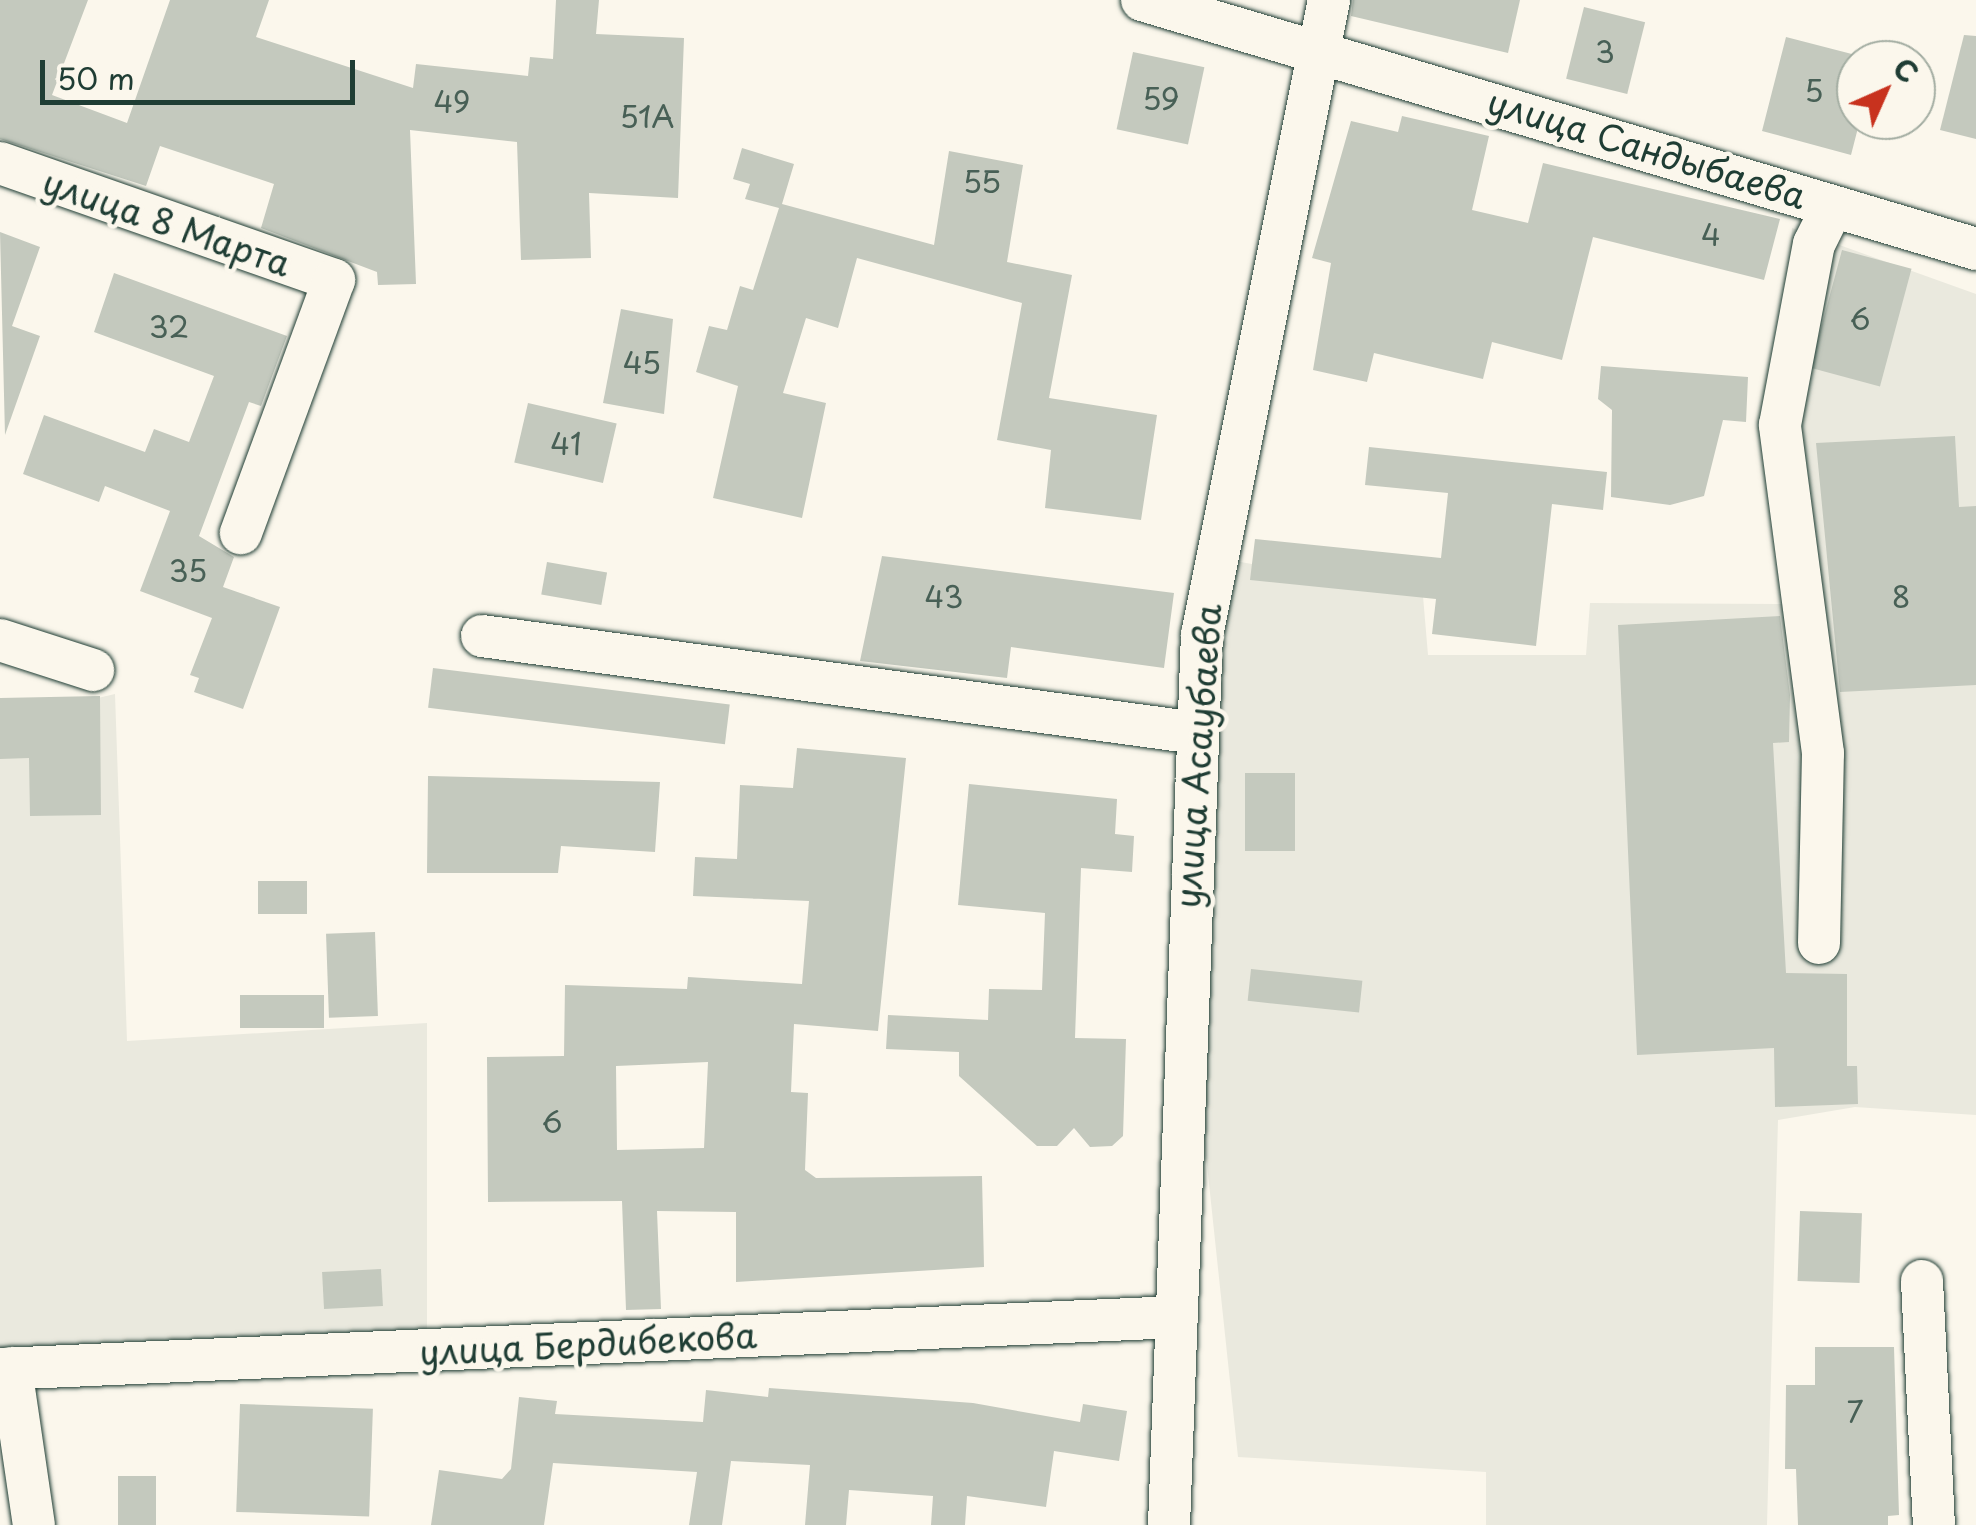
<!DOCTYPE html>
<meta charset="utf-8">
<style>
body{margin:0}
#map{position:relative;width:1976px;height:1525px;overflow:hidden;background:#fbf7ec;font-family:"Playpen Sans",sans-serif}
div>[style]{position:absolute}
.built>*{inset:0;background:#eae9de}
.building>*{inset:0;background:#c4c9be;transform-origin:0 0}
.roads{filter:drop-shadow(0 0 2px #1f3d34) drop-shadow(0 0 2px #1f3d34)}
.minor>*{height:42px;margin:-21px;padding:0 21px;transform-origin:21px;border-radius:21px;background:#fbf7ec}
span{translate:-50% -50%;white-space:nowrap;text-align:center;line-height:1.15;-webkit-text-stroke:9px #fbf7ec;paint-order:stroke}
.number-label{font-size:30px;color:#486056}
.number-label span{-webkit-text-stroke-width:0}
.street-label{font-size:35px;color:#1f3d34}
.north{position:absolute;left:1836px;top:40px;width:100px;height:100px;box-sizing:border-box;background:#fbf7ec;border:2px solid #a3ada2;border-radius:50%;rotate:45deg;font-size:28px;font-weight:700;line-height:40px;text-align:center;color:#1f3d34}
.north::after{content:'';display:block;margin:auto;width:35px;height:45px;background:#c8321e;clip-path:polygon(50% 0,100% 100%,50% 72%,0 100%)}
.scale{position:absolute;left:40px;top:60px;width:315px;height:45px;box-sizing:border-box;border:5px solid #1f3d34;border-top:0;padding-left:12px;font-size:30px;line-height:35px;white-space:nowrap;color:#1f3d34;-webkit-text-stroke:8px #fbf7ec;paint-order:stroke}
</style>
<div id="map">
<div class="built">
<div style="clip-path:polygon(1792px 228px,1976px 294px,1976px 1115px,1855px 1107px,1778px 1120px,1767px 1525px,1486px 1525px,1486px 1472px,1238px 1457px,1194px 1042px,1189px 733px,1230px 560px,1423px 596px,1428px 655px,1586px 655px,1590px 603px,1804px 604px,1781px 385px)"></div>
<div style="clip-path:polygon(115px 694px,127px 1041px,427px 1023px,427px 1336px,0 1357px,0 721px)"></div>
</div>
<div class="building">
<div style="clip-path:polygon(0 0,88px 0,52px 95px,127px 123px,170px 0,269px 0,256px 37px,413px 88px,416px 64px,528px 76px,530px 57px,553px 59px,556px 0,599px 0,596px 34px,684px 38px,678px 198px,589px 193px,591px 258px,521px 260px,517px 142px,410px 130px,416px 284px,378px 285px,377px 272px,261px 228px,274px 184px,160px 146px,146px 186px,0 139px)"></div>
<div style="clip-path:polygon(1353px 0,1520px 0,1508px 53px,1351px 16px)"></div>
<div style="left:1584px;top:7px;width:63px;height:74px;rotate:14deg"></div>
<div style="clip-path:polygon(1964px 35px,1976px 36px,1976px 139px,1940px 130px)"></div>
<div style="clip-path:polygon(1786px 37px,1875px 60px,1856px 60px,1860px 120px,1851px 155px,1762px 131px)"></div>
<div style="left:1133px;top:52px;width:73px;height:79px;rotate:12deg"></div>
<div style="clip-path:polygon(1402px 116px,1489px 136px,1472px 210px,1528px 223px,1543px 163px,1780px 219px,1764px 280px,1593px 237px,1562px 360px,1492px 342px,1483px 379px,1374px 353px,1367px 382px,1313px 370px,1331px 263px,1312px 258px,1351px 121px,1398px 132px)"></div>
<div style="clip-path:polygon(742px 148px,794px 164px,782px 204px,934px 245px,949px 151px,1023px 165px,1007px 262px,1072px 275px,1049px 398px,1157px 415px,1141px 520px,1045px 508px,1051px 450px,997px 440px,1022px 303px,857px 258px,838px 328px,806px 318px,783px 393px,826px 403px,802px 518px,713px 498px,738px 386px,696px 372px,709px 326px,727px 330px,740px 286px,753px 290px,779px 208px,745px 199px,750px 184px,733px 179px)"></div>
<div style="clip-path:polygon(0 232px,40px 247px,12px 326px,40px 336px,5px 435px)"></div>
<div style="left:1842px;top:250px;width:72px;height:122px;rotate:15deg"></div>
<div style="clip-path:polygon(114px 273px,287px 336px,261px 406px,249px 402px,199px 536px,234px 557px,223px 587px,280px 607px,243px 709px,194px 692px,199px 678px,190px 675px,212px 618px,140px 591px,170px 511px,105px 486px,99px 502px,23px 474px,44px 415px,145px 452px,154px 429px,189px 442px,214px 376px,94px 332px)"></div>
<div style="clip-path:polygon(621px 309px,673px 319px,664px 414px,603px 403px)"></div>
<div style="clip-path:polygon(1601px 366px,1748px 377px,1746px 422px,1723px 420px,1704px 496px,1670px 505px,1611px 497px,1612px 410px,1598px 399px)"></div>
<div style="left:528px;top:403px;width:91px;height:61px;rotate:13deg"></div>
<div style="clip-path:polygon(1955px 436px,1959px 507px,1976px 506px,1976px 685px,1840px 692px,1816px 443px)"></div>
<div style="clip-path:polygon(1369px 447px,1607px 472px,1603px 510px,1552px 504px,1536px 646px,1432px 634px,1436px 599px,1250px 580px,1255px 539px,1441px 558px,1448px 493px,1365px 485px)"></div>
<div style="clip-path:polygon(882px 556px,1174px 593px,1164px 668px,1011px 647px,1007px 678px,860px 661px)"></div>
<div style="left:547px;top:562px;width:61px;height:33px;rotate:10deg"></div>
<div style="clip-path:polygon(1780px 616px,1790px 695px,1789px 742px,1773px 743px,1786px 973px,1847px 974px,1847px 1066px,1857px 1066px,1858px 1104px,1775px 1107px,1774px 1048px,1637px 1055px,1618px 625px)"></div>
<div style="left:433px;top:668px;width:299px;height:40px;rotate:7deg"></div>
<div style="clip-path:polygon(100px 696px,101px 815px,30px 816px,29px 758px,0 759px,0 698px)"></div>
<div style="clip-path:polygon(evenodd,797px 748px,906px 758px,878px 1031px,794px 1024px,791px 1092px,808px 1093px,805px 1170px,816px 1178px,982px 1176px,984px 1267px,736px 1282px,736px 1212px,657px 1211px,661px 1309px,626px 1310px,622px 1201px,488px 1202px,487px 1057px,564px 1056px,565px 985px,687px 989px,688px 977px,802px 984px,809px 901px,693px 896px,695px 857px,737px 859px,740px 785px,793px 788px,797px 748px,708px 1062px,704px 1148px,617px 1150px,616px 1066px,708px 1062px)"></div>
<div style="left:1245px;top:773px;width:50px;height:78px"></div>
<div style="clip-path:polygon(428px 776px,660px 782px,655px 852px,561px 846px,558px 873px,427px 873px)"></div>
<div style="clip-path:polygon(969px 784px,1117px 799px,1115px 834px,1134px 836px,1132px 872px,1081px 868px,1075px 1038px,1126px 1039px,1123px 1136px,1112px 1146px,1090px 1147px,1074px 1128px,1057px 1146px,1037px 1146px,959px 1076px,959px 1052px,886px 1049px,888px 1015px,988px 1020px,989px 989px,1042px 990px,1045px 913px,958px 905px)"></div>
<div style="left:258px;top:881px;width:49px;height:33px"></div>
<div style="left:375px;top:932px;width:84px;height:49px;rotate:88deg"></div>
<div style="left:1251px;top:969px;width:112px;height:32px;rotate:6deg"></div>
<div style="left:240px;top:995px;width:84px;height:33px"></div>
<div style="left:1800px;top:1211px;width:62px;height:70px;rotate:2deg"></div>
<div style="left:381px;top:1269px;width:37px;height:59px;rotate:87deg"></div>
<div style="clip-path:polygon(1815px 1347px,1894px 1347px,1899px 1515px,1888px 1516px,1888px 1525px,1798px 1525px,1796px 1469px,1785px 1469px,1786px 1385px,1815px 1385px)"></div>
<div style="clip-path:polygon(769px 1388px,973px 1403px,1080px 1422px,1083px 1404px,1127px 1411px,1119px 1461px,1054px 1451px,1046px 1507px,967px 1496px,965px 1525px,931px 1525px,933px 1496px,849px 1490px,846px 1525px,805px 1525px,810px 1465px,731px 1461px,722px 1525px,689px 1525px,697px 1472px,553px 1463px,544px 1525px,431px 1525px,439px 1470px,502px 1479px,511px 1469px,519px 1397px,557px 1401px,555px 1414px,703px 1422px,706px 1390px,768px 1397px)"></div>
<div style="left:240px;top:1404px;width:133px;height:108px;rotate:2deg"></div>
<div style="left:118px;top:1476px;width:38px;height:49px"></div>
</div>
<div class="roads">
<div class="minor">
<div style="left:1142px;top:0;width:870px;rotate:16.62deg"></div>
<div style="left:0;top:163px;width:354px;rotate:19.3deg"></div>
<div style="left:334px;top:280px;width:270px;rotate:110.2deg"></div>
<div style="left:482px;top:636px;width:722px;rotate:7.73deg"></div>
<div style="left:0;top:640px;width:98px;rotate:17.9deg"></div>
<div style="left:1819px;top:943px;width:190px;rotate:-88.8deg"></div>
<div style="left:1823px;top:753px;width:331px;rotate:-97.5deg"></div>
<div style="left:1780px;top:425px;width:184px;rotate:-79.4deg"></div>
<div style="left:1814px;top:244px;width:42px;rotate:-63.4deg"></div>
<div style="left:1922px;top:1281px;width:244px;rotate:87.2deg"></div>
<div style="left:11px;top:1368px;width:159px;rotate:81.7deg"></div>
<div style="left:0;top:1369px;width:1178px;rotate:-2.53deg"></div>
<div style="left:1169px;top:1525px;width:891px;rotate:-87.88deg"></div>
<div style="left:1202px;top:635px;width:648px;rotate:-78.69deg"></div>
</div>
</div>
<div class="number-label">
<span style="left:1605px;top:51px">3</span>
<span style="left:1814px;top:90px">5</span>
<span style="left:1161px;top:98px">59</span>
<span style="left:452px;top:101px">49</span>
<span style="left:647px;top:116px">51А</span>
<span style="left:982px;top:181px">55</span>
<span style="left:1711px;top:234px">4</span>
<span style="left:1860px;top:318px">6</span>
<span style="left:169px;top:326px">32</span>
<span style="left:642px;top:362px">45</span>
<span style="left:566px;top:443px">41</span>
<span style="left:188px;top:570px">35</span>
<span style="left:944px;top:596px">43</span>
<span style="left:1901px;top:596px">8</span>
<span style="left:552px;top:1121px">6</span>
<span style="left:1855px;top:1411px">7</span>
</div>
<div class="street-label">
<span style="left:1647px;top:148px;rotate:17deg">улица Сандыбаева</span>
<span style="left:167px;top:222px;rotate:19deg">улица 8 Марта</span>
<span style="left:1197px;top:756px;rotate:-86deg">улица Асаубаева</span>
<span style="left:588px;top:1343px;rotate:-3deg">улица Бердибекова</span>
</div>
<div class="north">С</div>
<div class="scale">50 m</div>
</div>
